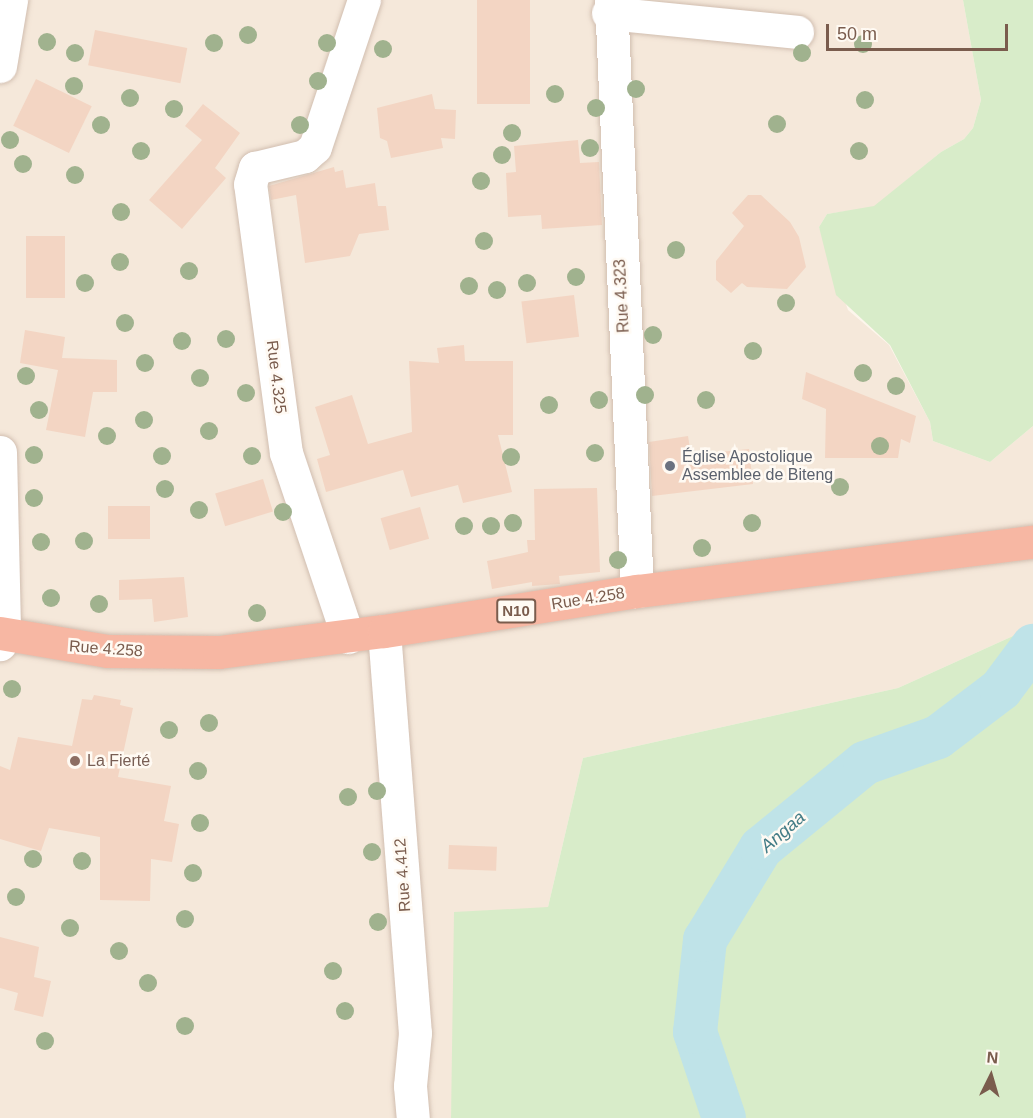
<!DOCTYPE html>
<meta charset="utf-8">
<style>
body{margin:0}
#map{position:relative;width:1033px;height:1118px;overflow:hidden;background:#fdf6ec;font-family:Helvetica,sans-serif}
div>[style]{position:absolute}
.residential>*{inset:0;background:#f5e8da}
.green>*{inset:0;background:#d8ecc9}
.river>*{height:44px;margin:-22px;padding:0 22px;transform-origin:22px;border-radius:22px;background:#bfe3e8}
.building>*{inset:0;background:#f3d5c3;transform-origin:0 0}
.roads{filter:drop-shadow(0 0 2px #d1beb0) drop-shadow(0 0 2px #d1beb0)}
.minor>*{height:33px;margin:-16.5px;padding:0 16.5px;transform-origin:16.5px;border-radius:16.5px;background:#fff}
.highway>*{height:33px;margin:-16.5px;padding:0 16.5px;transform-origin:16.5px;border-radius:16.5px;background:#f7b7a3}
.trees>*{width:18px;height:18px;margin:-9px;border-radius:50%;background:#a0b28e}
.dots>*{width:16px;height:16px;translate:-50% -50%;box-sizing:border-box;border:3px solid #fffaf3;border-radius:50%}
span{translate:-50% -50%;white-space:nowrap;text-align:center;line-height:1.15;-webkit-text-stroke:5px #fffaf3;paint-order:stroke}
.shield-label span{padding:2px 4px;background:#fffaf3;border:2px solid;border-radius:4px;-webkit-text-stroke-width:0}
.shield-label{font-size:15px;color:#7a5c4d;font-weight:700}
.street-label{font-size:16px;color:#7a5c4d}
.worship-label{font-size:16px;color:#5b616d}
.left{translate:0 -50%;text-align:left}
.education-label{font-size:16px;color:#785e54}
.water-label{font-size:18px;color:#437c86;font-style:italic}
.north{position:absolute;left:961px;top:1046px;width:60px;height:60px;-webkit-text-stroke:4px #fffaf3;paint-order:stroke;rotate:5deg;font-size:16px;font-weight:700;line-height:24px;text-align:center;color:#7a5c4d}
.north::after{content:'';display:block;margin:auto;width:21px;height:27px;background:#7a5c4d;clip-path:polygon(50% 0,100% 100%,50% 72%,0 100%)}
.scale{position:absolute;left:826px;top:24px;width:182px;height:27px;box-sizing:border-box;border:3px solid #7a5c4d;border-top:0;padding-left:8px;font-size:18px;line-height:21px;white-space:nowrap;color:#7a5c4d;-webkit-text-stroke:4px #fffaf3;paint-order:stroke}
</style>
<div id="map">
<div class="residential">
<div style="clip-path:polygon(0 0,963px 0,981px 100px,973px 128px,964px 139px,941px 152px,874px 207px,827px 214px,819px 227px,848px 310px,889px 345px,930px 422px,933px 441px,990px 462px,1033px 426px,1033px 627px,898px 688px,583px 758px,548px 907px,454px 1066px,451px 1118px,0 1118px)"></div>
</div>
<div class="green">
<div style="clip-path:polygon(963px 0,1033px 0,1033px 426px,990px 462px,933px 441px,930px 422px,890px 345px,836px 295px,819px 227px,827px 214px,874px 206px,941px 152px,964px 139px,973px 128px,981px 100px)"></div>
<div style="clip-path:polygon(1033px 627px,1033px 1118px,451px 1118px,454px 912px,548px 907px,583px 758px,898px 688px)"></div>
</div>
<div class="river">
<div style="left:724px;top:1118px;width:91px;rotate:-108.6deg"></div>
<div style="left:695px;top:1032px;width:93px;rotate:-83.8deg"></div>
<div style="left:705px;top:940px;width:108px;rotate:-58.7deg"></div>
<div style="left:761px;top:848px;width:134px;rotate:-39.3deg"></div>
<div style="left:865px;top:763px;width:77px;rotate:-19.6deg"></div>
<div style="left:938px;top:737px;width:79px;rotate:-37.3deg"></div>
<div style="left:1001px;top:689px;width:54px;rotate:-53.3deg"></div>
</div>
<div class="building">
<div style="left:477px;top:0;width:53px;height:104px"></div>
<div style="left:95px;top:30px;width:94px;height:36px;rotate:11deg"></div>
<div style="left:36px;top:79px;width:62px;height:52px;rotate:26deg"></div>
<div style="clip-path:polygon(432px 94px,435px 109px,456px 110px,455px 139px,441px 138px,443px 148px,391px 158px,387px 141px,380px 138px,377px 108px)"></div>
<div style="clip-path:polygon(203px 104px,240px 133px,215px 168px,226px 178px,182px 229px,149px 200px,202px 140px,185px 126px)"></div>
<div style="clip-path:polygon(578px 140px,580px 163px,599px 162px,602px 225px,542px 229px,541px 215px,508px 217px,506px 173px,516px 172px,514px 146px)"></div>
<div style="clip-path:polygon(334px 167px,335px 172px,343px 170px,346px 188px,375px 183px,378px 206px,386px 206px,389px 230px,359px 234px,350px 256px,305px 263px,296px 195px,271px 200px,269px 186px)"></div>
<div style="clip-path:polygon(748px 195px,761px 195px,790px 222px,799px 237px,806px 267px,787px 289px,747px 287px,742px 283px,731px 293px,716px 280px,716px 261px,744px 226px,732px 213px)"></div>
<div style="left:26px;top:236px;width:39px;height:62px"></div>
<div style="left:574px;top:295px;width:42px;height:53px;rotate:83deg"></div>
<div style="clip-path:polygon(25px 330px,65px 337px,62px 358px,117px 360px,117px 392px,93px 392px,85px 437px,46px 430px,58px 370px,20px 363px)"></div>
<div style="clip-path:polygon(464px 345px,465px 361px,513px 361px,513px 435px,498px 435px,512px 492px,463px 503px,458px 485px,411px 497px,403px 470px,326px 492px,317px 459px,330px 455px,315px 407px,352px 395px,368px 444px,412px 432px,409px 361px,439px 363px,437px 348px)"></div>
<div style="clip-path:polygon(806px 372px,916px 416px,910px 443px,901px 439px,898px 458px,825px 458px,826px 409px,802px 399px)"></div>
<div style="clip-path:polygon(688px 436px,691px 455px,749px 449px,753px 484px,652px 496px,649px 442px)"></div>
<div style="left:263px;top:479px;width:34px;height:50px;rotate:73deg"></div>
<div style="clip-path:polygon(597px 488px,600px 572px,559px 576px,560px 584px,532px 586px,532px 582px,492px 589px,487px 561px,528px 552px,527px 540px,535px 540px,534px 489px)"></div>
<div style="left:108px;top:506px;width:42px;height:33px"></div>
<div style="left:420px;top:507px;width:33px;height:41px;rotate:74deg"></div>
<div style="clip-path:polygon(184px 577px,188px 617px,154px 622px,152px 599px,119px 600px,119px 580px)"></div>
<div style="clip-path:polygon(94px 695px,121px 700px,120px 705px,133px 708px,118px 777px,171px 786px,164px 821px,179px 824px,172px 862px,151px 859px,150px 901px,100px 900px,100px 837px,49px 828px,41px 851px,0 839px,0 766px,10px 770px,18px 737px,72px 746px,82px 699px,92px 700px)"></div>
<div style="left:449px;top:845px;width:48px;height:24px;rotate:2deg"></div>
<div style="clip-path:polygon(0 937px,39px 947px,34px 977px,51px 981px,43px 1017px,14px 1010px,18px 993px,0 988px)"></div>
</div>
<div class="roads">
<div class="minor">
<div style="left:611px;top:0;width:592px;rotate:87.48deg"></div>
<div style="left:608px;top:13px;width:190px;rotate:5.7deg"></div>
<div style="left:0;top:66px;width:67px;rotate:-80.5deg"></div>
<div style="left:0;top:452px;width:182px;rotate:88.7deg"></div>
<div style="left:4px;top:634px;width:11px;rotate:112deg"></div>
<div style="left:384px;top:631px;width:403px;rotate:85.6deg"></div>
<div style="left:415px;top:1033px;width:53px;rotate:95.4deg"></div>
<div style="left:410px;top:1086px;width:32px;rotate:85deg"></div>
<div style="left:348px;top:637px;width:194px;rotate:-108.6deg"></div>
<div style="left:286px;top:453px;width:271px;rotate:-97.6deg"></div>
<div style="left:250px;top:184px;width:17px;rotate:-73deg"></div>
<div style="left:255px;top:168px;width:51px;rotate:-13.5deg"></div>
<div style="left:305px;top:156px;width:13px;rotate:-42deg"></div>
<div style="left:315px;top:147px;width:155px;rotate:-71.6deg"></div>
</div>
<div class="highway">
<div style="left:0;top:633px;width:109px;rotate:9.5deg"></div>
<div style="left:108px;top:651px;width:111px;rotate:0.5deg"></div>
<div style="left:219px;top:652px;width:166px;rotate:-7.3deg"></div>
<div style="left:384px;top:631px;width:256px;rotate:-9deg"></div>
<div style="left:637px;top:591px;width:399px;rotate:-7.1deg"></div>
</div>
</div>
<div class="trees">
<div style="left:248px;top:35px"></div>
<div style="left:47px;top:42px"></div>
<div style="left:214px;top:43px"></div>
<div style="left:327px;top:43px"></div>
<div style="left:863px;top:44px"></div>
<div style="left:383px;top:49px"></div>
<div style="left:75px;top:53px"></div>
<div style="left:802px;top:53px"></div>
<div style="left:318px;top:81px"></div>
<div style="left:74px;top:86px"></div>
<div style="left:636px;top:89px"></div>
<div style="left:555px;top:94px"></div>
<div style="left:130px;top:98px"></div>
<div style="left:865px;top:100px"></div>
<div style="left:596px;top:108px"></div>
<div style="left:174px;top:109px"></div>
<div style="left:777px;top:124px"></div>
<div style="left:101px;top:125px"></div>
<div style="left:300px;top:125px"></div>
<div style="left:512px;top:133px"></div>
<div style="left:10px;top:140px"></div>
<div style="left:590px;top:148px"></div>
<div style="left:141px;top:151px"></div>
<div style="left:859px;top:151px"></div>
<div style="left:502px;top:155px"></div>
<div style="left:23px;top:164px"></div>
<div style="left:75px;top:175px"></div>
<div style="left:481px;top:181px"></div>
<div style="left:121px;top:212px"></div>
<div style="left:484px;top:241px"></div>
<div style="left:676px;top:250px"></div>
<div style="left:120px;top:262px"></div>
<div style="left:189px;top:271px"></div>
<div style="left:576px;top:277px"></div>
<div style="left:85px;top:283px"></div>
<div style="left:527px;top:283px"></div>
<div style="left:469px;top:286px"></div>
<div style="left:497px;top:290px"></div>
<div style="left:786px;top:303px"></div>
<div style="left:125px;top:323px"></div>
<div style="left:653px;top:335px"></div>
<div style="left:226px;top:339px"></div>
<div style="left:182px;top:341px"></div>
<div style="left:753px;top:351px"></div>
<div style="left:145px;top:363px"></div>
<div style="left:863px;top:373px"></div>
<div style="left:26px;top:376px"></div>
<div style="left:200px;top:378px"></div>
<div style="left:896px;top:386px"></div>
<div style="left:246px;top:393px"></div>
<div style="left:645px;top:395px"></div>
<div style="left:599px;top:400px"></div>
<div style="left:706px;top:400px"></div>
<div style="left:549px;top:405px"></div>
<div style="left:39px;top:410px"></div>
<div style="left:144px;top:420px"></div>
<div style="left:209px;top:431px"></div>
<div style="left:107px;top:436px"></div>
<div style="left:880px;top:446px"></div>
<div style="left:595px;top:453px"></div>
<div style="left:34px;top:455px"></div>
<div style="left:162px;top:456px"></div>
<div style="left:252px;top:456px"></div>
<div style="left:511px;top:457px"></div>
<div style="left:840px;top:487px"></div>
<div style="left:165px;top:489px"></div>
<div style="left:34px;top:498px"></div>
<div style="left:199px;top:510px"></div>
<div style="left:283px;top:512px"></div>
<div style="left:513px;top:523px"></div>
<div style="left:752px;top:523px"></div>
<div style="left:464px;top:526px"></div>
<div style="left:491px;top:526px"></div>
<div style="left:84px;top:541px"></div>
<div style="left:41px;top:542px"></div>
<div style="left:702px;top:548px"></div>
<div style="left:618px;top:560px"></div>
<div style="left:51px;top:598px"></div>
<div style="left:99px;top:604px"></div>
<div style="left:257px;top:613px"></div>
<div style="left:12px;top:689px"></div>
<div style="left:209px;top:723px"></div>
<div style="left:169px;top:730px"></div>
<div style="left:198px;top:771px"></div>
<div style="left:377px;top:791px"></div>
<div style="left:348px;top:797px"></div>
<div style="left:200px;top:823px"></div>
<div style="left:372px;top:852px"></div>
<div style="left:33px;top:859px"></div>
<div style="left:82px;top:861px"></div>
<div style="left:193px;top:873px"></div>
<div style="left:16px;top:897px"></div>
<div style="left:185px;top:919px"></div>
<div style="left:378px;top:922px"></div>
<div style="left:70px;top:928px"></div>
<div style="left:119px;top:951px"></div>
<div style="left:333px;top:971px"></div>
<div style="left:148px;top:983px"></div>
<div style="left:345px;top:1011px"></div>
<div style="left:185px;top:1026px"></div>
<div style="left:45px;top:1041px"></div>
</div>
<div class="dots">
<div style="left:670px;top:466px;background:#6b7280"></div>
<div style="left:75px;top:761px;background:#8d6e63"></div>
</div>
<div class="shield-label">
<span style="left:516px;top:611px">N10</span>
</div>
<div class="street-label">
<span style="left:622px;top:296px;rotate:-93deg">Rue 4.323</span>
<span style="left:276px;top:377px;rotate:83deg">Rue 4.325</span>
<span style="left:588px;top:599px;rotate:-9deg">Rue 4.258</span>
<span style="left:106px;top:649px;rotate:4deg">Rue 4.258</span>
<span style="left:403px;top:875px;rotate:-94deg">Rue 4.412</span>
</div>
<div class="worship-label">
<span class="left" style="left:682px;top:466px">Église Apostolique<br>Assemblee de Biteng</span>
</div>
<div class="education-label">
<span class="left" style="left:87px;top:761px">La Fierté</span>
</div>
<div class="water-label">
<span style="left:783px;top:832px;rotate:-41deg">Angaa</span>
</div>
<div class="north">N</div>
<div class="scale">50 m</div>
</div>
